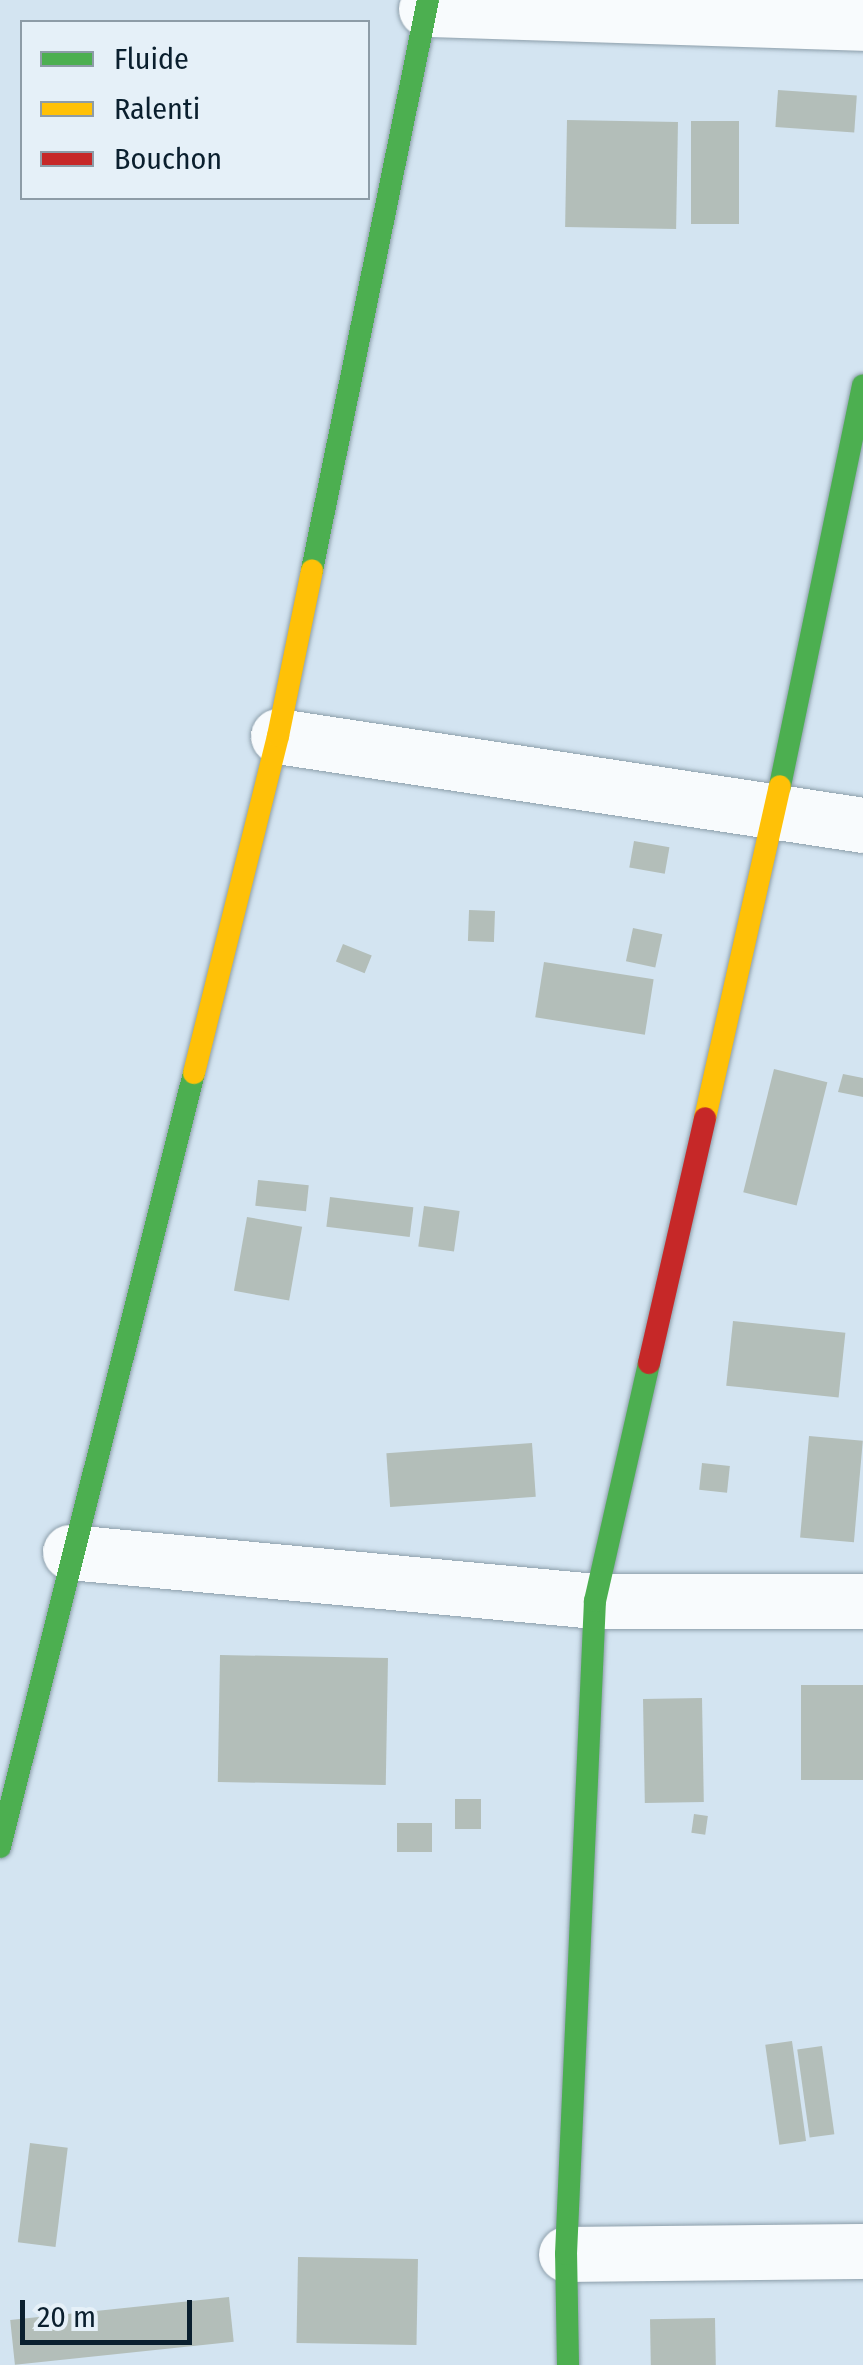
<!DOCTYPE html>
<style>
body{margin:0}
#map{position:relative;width:863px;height:2365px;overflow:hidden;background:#d3e4f1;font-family:"Fira Sans Condensed",sans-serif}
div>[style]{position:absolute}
.building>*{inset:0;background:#b3beb9;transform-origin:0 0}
.roads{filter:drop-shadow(0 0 2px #8c9eaa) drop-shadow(0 0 2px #8c9eaa)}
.street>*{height:55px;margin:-27.5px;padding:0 27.5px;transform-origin:27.5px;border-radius:27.5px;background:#f8fbfd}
.fast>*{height:22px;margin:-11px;padding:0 11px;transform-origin:11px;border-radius:11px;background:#4caf50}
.slow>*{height:22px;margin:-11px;padding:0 11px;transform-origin:11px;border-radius:11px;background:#ffc107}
.jam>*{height:22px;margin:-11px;padding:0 11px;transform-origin:11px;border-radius:11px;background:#c62828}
span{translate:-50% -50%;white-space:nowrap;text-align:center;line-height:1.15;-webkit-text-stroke:9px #e5f0f8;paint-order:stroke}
.legend{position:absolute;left:20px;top:20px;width:350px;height:180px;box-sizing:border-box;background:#e5f0f8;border:2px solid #8d9ca7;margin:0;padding:12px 18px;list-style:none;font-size:30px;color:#0a1f2e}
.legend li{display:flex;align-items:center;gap:20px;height:50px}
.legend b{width:50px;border:2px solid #8d9ca7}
.scale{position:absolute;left:20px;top:2300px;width:172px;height:45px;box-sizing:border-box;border:5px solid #0a1f2e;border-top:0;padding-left:12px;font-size:30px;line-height:35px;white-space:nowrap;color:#0a1f2e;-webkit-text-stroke:8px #e5f0f8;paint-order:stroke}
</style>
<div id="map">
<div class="building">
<div style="left:778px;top:90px;width:79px;height:37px;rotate:4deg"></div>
<div style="left:567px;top:120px;width:111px;height:107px;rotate:1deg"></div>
<div style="left:691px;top:121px;width:48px;height:103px"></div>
<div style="left:634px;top:841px;width:36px;height:27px;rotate:10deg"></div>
<div style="left:495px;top:911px;width:31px;height:26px;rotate:92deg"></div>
<div style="left:633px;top:928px;width:30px;height:34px;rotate:12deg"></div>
<div style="left:343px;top:944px;width:31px;height:19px;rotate:22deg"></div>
<div style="left:544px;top:962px;width:111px;height:56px;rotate:9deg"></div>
<div style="left:774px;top:1069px;width:55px;height:127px;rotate:14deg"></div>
<div style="clip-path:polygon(843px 1074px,863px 1078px,863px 1097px,838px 1092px)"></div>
<div style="left:258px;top:1180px;width:51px;height:26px;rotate:6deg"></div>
<div style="left:330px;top:1197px;width:84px;height:30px;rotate:7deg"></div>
<div style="left:424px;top:1206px;width:36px;height:41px;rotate:8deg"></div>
<div style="left:247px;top:1217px;width:56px;height:75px;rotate:10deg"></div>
<div style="left:733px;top:1321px;width:113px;height:65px;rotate:6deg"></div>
<div style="left:809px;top:1436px;width:54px;height:102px;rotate:5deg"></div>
<div style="left:532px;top:1443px;width:54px;height:146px;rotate:86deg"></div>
<div style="left:702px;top:1463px;width:28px;height:27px;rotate:6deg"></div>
<div style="left:220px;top:1655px;width:168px;height:127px;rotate:1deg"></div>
<div style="left:863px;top:1685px;width:95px;height:62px;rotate:90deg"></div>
<div style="left:702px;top:1698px;width:104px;height:59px;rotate:89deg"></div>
<div style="left:455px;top:1799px;width:26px;height:30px"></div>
<div style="left:694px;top:1814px;width:14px;height:19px;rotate:8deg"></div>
<div style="left:432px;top:1823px;width:29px;height:35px;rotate:90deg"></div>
<div style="left:792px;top:2041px;width:101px;height:27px;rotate:82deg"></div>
<div style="left:822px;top:2046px;width:89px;height:25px;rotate:82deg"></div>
<div style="left:30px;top:2143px;width:38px;height:100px;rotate:7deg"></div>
<div style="left:298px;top:2257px;width:120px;height:86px;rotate:1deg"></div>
<div style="left:229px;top:2297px;width:45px;height:220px;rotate:84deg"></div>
<div style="left:715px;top:2318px;width:47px;height:65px;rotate:89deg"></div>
</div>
<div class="roads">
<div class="street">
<div style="left:426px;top:9px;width:437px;rotate:1.8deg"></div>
<div style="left:278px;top:736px;width:592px;rotate:8.65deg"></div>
<div style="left:70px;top:1552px;width:527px;rotate:5.33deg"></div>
<div style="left:595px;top:1601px;width:268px"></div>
<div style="left:566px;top:2254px;width:297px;rotate:-0.6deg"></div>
</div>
<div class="fast">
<div style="left:312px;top:570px;width:582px;rotate:-78.5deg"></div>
<div style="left:780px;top:786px;width:409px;rotate:-78.3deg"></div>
<div style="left:0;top:1847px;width:798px;rotate:-75.93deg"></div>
<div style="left:568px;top:2365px;width:111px;rotate:-91deg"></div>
<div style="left:566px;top:2254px;width:654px;rotate:-87.46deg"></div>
<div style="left:595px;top:1601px;width:244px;rotate:-77.2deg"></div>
</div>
<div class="slow">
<div style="left:194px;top:1073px;width:347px;rotate:-76deg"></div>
<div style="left:278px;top:736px;width:169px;rotate:-78.4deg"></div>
<div style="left:705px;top:1118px;width:340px;rotate:-77.3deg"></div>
</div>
<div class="jam">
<div style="left:649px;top:1363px;width:251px;rotate:-77.1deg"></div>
</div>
</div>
<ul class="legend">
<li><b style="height:12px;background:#4caf50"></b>Fluide</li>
<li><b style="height:12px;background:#ffc107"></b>Ralenti</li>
<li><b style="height:12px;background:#c62828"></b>Bouchon</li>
</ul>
<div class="scale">20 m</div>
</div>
